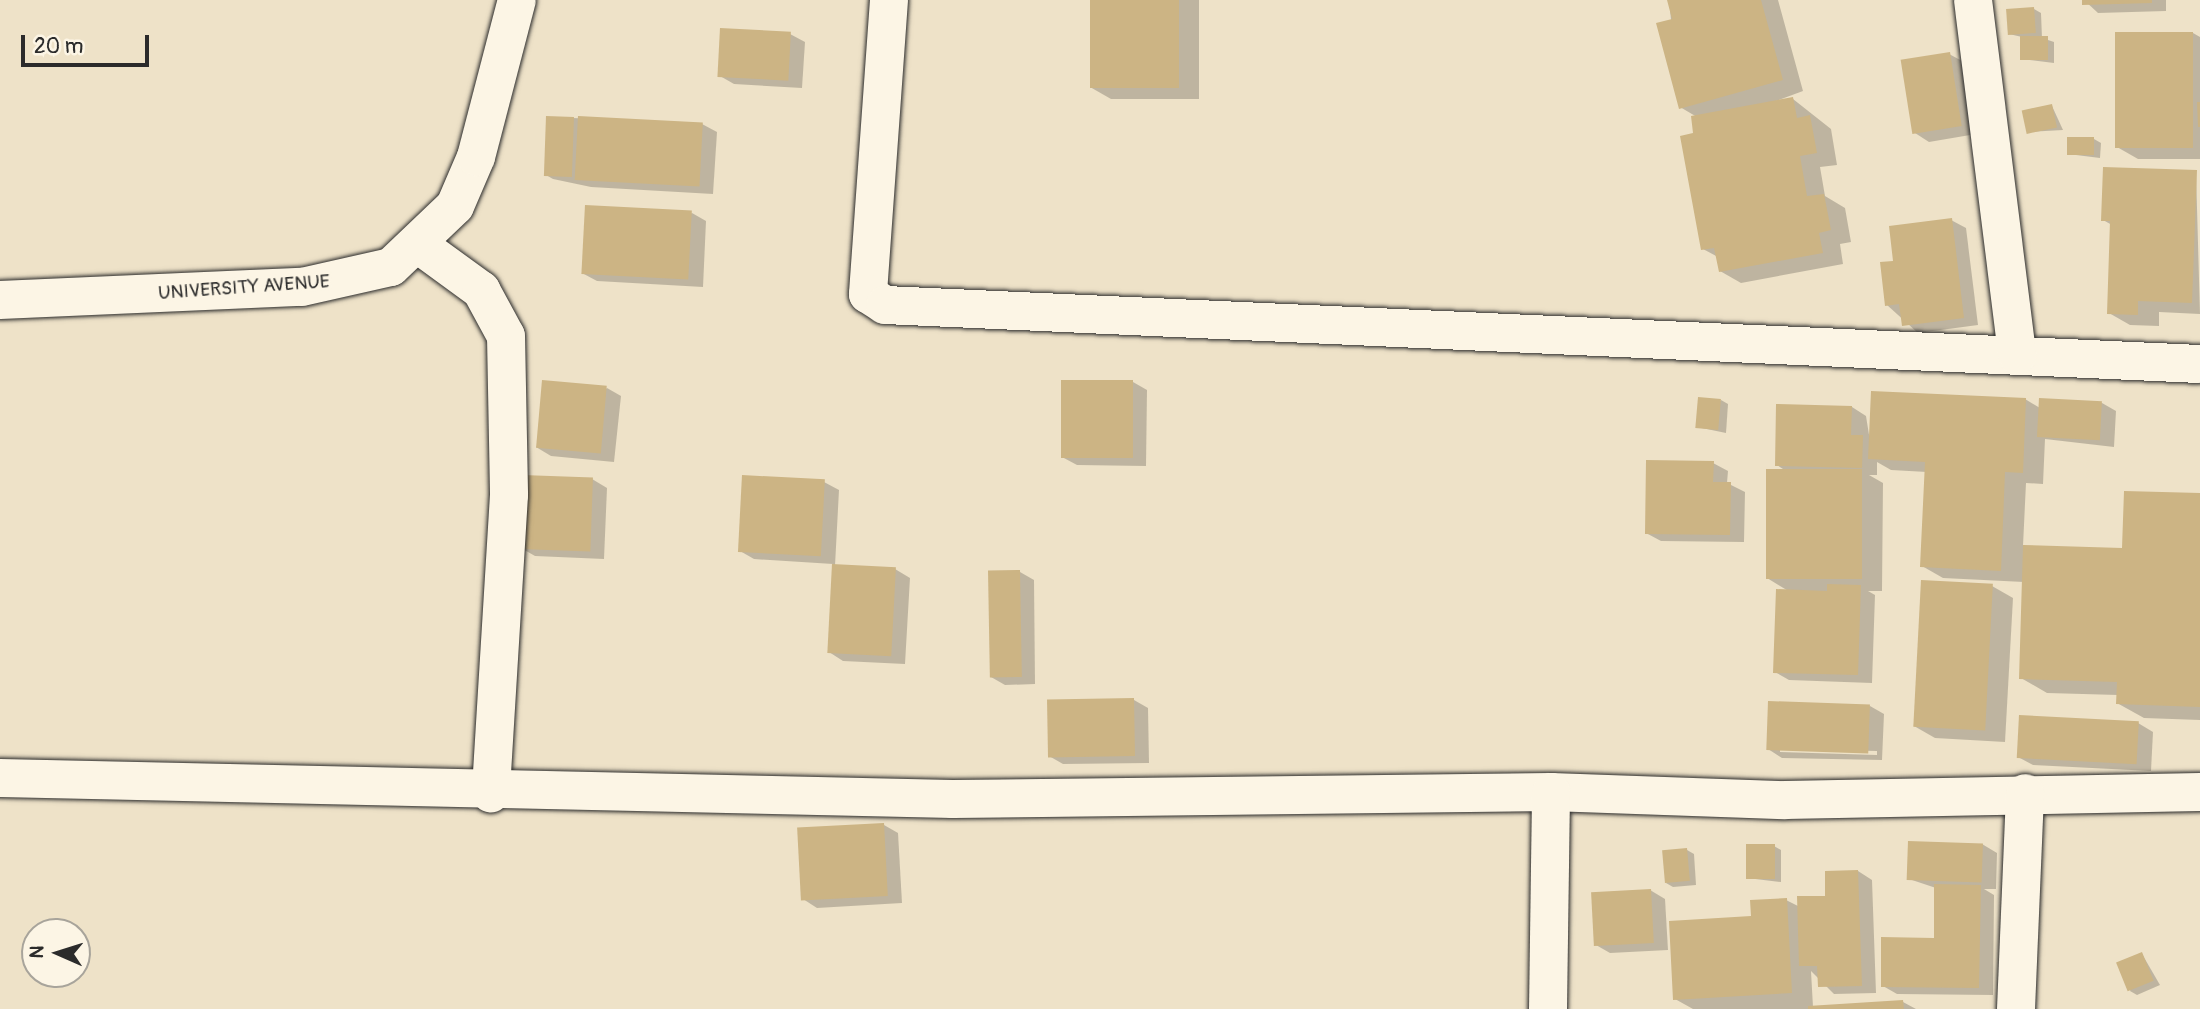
<!DOCTYPE html>
<style>
body{margin:0}
#map{position:relative;width:2200px;height:1009px;overflow:hidden;background:#eee2c8;font-family:Pangolin,sans-serif}
div>[style]{position:absolute}
.shadow>*{inset:0;background:#0003}
.building>*{inset:0;background:#ccb484;transform-origin:0 0}
.roads{filter:drop-shadow(0 0 2px #2b2b2b) drop-shadow(0 0 2px #2b2b2b)}
.minor>*{height:38px;margin:-19px;padding:0 19px;transform-origin:19px;border-radius:19px;background:#fcf5e5}
span{translate:-50% -50%;white-space:nowrap;text-align:center;line-height:1.15;-webkit-text-stroke:6px #fcf5e5;paint-order:stroke}
.street-label{font-size:19px;color:#2b2b2b}
.north{position:absolute;left:21px;top:918px;width:70px;height:70px;box-sizing:border-box;background:#fcf5e5;border:2px solid #a8a49b;border-radius:50%;rotate:273deg;font-size:19px;font-weight:700;line-height:28px;text-align:center;color:#2b2b2b}
.north::after{content:'';display:block;margin:auto;width:24px;height:32px;background:#2b2b2b;clip-path:polygon(50% 0,100% 100%,50% 72%,0 100%)}
.scale{position:absolute;left:21px;top:35px;width:128px;height:32px;box-sizing:border-box;border:4px solid #2b2b2b;border-top:0;padding-left:9px;font-size:21px;line-height:24px;white-space:nowrap;color:#2b2b2b;-webkit-text-stroke:5px #fcf5e5;paint-order:stroke}
</style>
<div id="map">
<div class="shadow">
<div style="clip-path:polygon(1092px 0,1199px 0,1199px 99px,1111px 99px,1090px 87px)"></div>
<div style="clip-path:polygon(1669px 0,1778px 0,1803px 91px,1768px 104px,1793px 99px,1831px 129px,1837px 165px,1820px 167px,1825px 196px,1845px 208px,1851px 242px,1840px 244px,1843px 264px,1741px 283px,1720px 271px,1718px 257px,1703px 249px,1697px 117px,1680px 107px)"></div>
<div style="clip-path:polygon(2084px 0,2166px 0,2166px 11px,2098px 13px)"></div>
<div style="clip-path:polygon(2034px 9px,2041px 13px,2042px 38px,2054px 42px,2054px 63px,2021px 59px,2022px 37px,2009px 34px)"></div>
<div style="clip-path:polygon(2193px 33px,2200px 37px,2200px 159px,2138px 159px,2117px 147px,2116px 34px)"></div>
<div style="clip-path:polygon(790px 34px,805px 42px,802px 88px,734px 84px,720px 76px)"></div>
<div style="clip-path:polygon(1949px 54px,1964px 62px,1976px 134px,1929px 142px,1915px 133px)"></div>
<div style="clip-path:polygon(2052px 106px,2063px 130px,2028px 132px)"></div>
<div style="clip-path:polygon(573px 118px,702px 124px,717px 132px,713px 194px,591px 187px,553px 179px,546px 175px)"></div>
<div style="clip-path:polygon(2094px 139px,2101px 143px,2100px 158px,2068px 154px)"></div>
<div style="clip-path:polygon(2196px 172px,2200px 314px,2159px 312px,2159px 326px,2130px 325px,2109px 313px,2112px 225px,2103px 220px)"></div>
<div style="clip-path:polygon(692px 213px,706px 221px,703px 287px,597px 281px,582px 273px)"></div>
<div style="clip-path:polygon(1951px 220px,1966px 228px,1978px 325px,1918px 333px,1887px 305px,1895px 262px)"></div>
<div style="clip-path:polygon(1133px 382px,1147px 390px,1146px 466px,1077px 465px,1062px 457px)"></div>
<div style="clip-path:polygon(607px 388px,621px 396px,614px 462px,551px 456px,536px 447px)"></div>
<div style="clip-path:polygon(2025px 399px,2040px 408px,2102px 403px,2116px 411px,2114px 447px,2045px 439px,2043px 484px,2026px 483px,2023px 546px,2123px 550px,2200px 495px,2200px 720px,2144px 718px,2117px 703px,2118px 695px,2047px 693px,2021px 678px,2024px 582px,1943px 578px,1922px 566px,1927px 472px,1891px 470px,1877px 462px,1877px 475px,1869px 475px,1883px 483px,1882px 591px,1868px 591px,1875px 595px,1872px 683px,1789px 680px,1775px 672px,1790px 592px,1767px 578px,1786px 471px,1777px 465px,1852px 407px,1866px 416px,1870px 441px)"></div>
<div style="clip-path:polygon(1721px 400px,1728px 404px,1726px 433px,1697px 427px)"></div>
<div style="clip-path:polygon(1713px 463px,1728px 471px,1727px 483px,1745px 492px,1744px 542px,1661px 541px,1646px 533px)"></div>
<div style="clip-path:polygon(592px 479px,607px 488px,604px 559px,535px 556px,521px 548px)"></div>
<div style="clip-path:polygon(824px 482px,839px 490px,835px 566px,895px 569px,910px 578px,905px 664px,843px 661px,829px 652px,833px 564px,754px 559px,740px 551px)"></div>
<div style="clip-path:polygon(1020px 572px,1034px 580px,1035px 684px,1005px 685px,991px 677px)"></div>
<div style="clip-path:polygon(1992px 586px,2013px 598px,2005px 742px,1935px 738px,1914px 726px)"></div>
<div style="clip-path:polygon(1134px 700px,1148px 708px,1149px 763px,1063px 764px,1049px 756px)"></div>
<div style="clip-path:polygon(evenodd,1870px 706px,1884px 714px,1882px 760px,1782px 758px,1768px 749px,1870px 706px,1780px 749px,1877px 751px,1877px 755px,1780px 752px,1780px 749px)"></div>
<div style="clip-path:polygon(2138px 723px,2153px 732px,2151px 771px,2033px 765px,2018px 757px)"></div>
<div style="clip-path:polygon(884px 825px,898px 833px,902px 903px,817px 908px,803px 899px)"></div>
<div style="clip-path:polygon(1982px 844px,1997px 853px,1996px 889px,1984px 889px,1994px 895px,1993px 995px,1897px 994px,1883px 986px,1935px 939px,1936px 888px,1909px 879px)"></div>
<div style="clip-path:polygon(1774px 846px,1781px 850px,1781px 882px,1747px 878px)"></div>
<div style="clip-path:polygon(1687px 850px,1694px 854px,1696px 885px,1673px 887px,1666px 883px)"></div>
<div style="clip-path:polygon(1858px 871px,1872px 880px,1876px 993px,1834px 994px,1811px 971px,1813px 1007px,1903px 1002px,1916px 1009px,1693px 1009px,1675px 999px,1753px 918px,1786px 900px,1800px 907px,1827px 897px)"></div>
<div style="clip-path:polygon(1650px 890px,1665px 899px,1668px 950px,1610px 953px,1596px 945px)"></div>
<div style="clip-path:polygon(2142px 954px,2160px 985px,2137px 995px,2130px 991px)"></div>
</div>
<div class="building">
<div style="left:1090px;top:0;width:89px;height:88px"></div>
<div style="clip-path:polygon(1667px 0,1761px 0,1783px 80px,1679px 109px,1656px 23px,1672px 19px)"></div>
<div style="clip-path:polygon(2082px 0,2152px 0,2152px 3px,2082px 5px)"></div>
<div style="left:2034px;top:7px;width:26px;height:28px;rotate:86deg"></div>
<div style="left:720px;top:28px;width:71px;height:49px;rotate:3deg"></div>
<div style="left:2115px;top:32px;width:78px;height:116px"></div>
<div style="left:2020px;top:36px;width:28px;height:24px"></div>
<div style="left:1950px;top:52px;width:75px;height:50px;rotate:81deg"></div>
<div style="clip-path:polygon(1793px 97px,1797px 118px,1810px 115px,1817px 153px,1800px 156px,1807px 196px,1824px 194px,1831px 230px,1819px 233px,1823px 253px,1719px 272px,1714px 248px,1701px 250px,1680px 136px,1693px 133px,1691px 116px)"></div>
<div style="clip-path:polygon(2197px 102px,2200px 102px,2200px 127px,2198px 127px)"></div>
<div style="left:2052px;top:104px;width:24px;height:31px;rotate:78deg"></div>
<div style="left:546px;top:116px;width:28px;height:60px;rotate:2deg"></div>
<div style="left:578px;top:116px;width:125px;height:64px;rotate:3deg"></div>
<div style="left:2067px;top:137px;width:27px;height:18px"></div>
<div style="clip-path:polygon(2103px 167px,2197px 170px,2192px 303px,2138px 301px,2138px 315px,2107px 314px,2110px 221px,2101px 221px)"></div>
<div style="left:585px;top:205px;width:107px;height:69px;rotate:3deg"></div>
<div style="clip-path:polygon(1952px 218px,1964px 318px,1902px 326px,1899px 304px,1885px 306px,1880px 262px,1893px 261px,1889px 226px)"></div>
<div style="left:542px;top:380px;width:65px;height:68px;rotate:5deg"></div>
<div style="left:1061px;top:380px;width:72px;height:78px"></div>
<div style="clip-path:polygon(1871px 391px,2026px 398px,2023px 473px,2005px 472px,2001px 571px,1920px 567px,1925px 462px,1868px 459px)"></div>
<div style="left:1698px;top:397px;width:23px;height:31px;rotate:5deg"></div>
<div style="left:2039px;top:398px;width:63px;height:39px;rotate:3deg"></div>
<div style="clip-path:polygon(1776px 404px,1852px 406px,1851px 435px,1863px 435px,1862px 468px,1775px 466px)"></div>
<div style="clip-path:polygon(1646px 460px,1714px 461px,1713px 482px,1731px 482px,1730px 535px,1645px 534px)"></div>
<div style="left:1766px;top:469px;width:96px;height:110px"></div>
<div style="left:522px;top:475px;width:71px;height:74px;rotate:2deg"></div>
<div style="left:742px;top:475px;width:83px;height:77px;rotate:3deg"></div>
<div style="clip-path:polygon(2124px 491px,2200px 493px,2200px 707px,2116px 704px,2117px 682px,2019px 679px,2023px 545px,2122px 548px)"></div>
<div style="left:832px;top:564px;width:64px;height:89px;rotate:3deg"></div>
<div style="left:1020px;top:570px;width:107px;height:32px;rotate:89deg"></div>
<div style="left:1921px;top:580px;width:72px;height:147px;rotate:3deg"></div>
<div style="clip-path:polygon(1827px 584px,1861px 585px,1858px 675px,1773px 673px,1776px 589px,1827px 591px)"></div>
<div style="left:1134px;top:698px;width:58px;height:87px;rotate:89deg"></div>
<div style="left:1768px;top:701px;width:102px;height:49px;rotate:2deg"></div>
<div style="left:2019px;top:715px;width:120px;height:43px;rotate:3deg"></div>
<div style="left:884px;top:823px;width:73px;height:87px;rotate:87deg"></div>
<div style="left:1908px;top:841px;width:75px;height:39px;rotate:2deg"></div>
<div style="left:1746px;top:844px;width:29px;height:35px"></div>
<div style="left:1687px;top:848px;width:33px;height:25px;rotate:85deg"></div>
<div style="clip-path:polygon(1858px 870px,1862px 986px,1818px 987px,1817px 966px,1799px 966px,1797px 896px,1825px 896px,1825px 871px)"></div>
<div style="clip-path:polygon(1934px 884px,1981px 885px,1979px 988px,1881px 987px,1881px 937px,1934px 938px)"></div>
<div style="left:1651px;top:889px;width:54px;height:60px;rotate:87deg"></div>
<div style="clip-path:polygon(1787px 898px,1792px 993px,1673px 1000px,1669px 921px,1751px 916px,1750px 900px)"></div>
<div style="left:2142px;top:952px;width:31px;height:28px;rotate:68deg"></div>
<div style="clip-path:polygon(1903px 1000px,1904px 1009px,1808px 1009px,1808px 1006px)"></div>
</div>
<div class="roads">
<div class="minor">
<div style="left:889px;top:0;width:295px;rotate:94.1deg"></div>
<div style="left:868px;top:294px;width:20px;rotate:33deg"></div>
<div style="left:885px;top:305px;width:1316px;rotate:2.57deg"></div>
<div style="left:1973px;top:0;width:358px;rotate:82.9deg"></div>
<div style="left:419px;top:245px;width:77px;rotate:36deg"></div>
<div style="left:481px;top:290px;width:52px;rotate:61.5deg"></div>
<div style="left:506px;top:336px;width:159px;rotate:88.9deg"></div>
<div style="left:509px;top:495px;width:299px;rotate:93.5deg"></div>
<div style="left:0;top:300px;width:302px;rotate:-2.5deg"></div>
<div style="left:302px;top:287px;width:91px;rotate:-12.7deg"></div>
<div style="left:391px;top:267px;width:88px;rotate:-43.6deg"></div>
<div style="left:455px;top:206px;width:53px;rotate:-66.8deg"></div>
<div style="left:476px;top:157px;width:162px;rotate:-75.4deg"></div>
<div style="left:0;top:778px;width:953px;rotate:1.26deg"></div>
<div style="left:953px;top:799px;width:598px;rotate:-0.67deg"></div>
<div style="left:1551px;top:792px;width:234px;rotate:2deg"></div>
<div style="left:1785px;top:800px;width:415px;rotate:-1.1deg"></div>
<div style="left:1548px;top:1009px;width:217px;rotate:-89.2deg"></div>
<div style="left:2016px;top:1009px;width:216px;rotate:-87.6deg"></div>
</div>
</div>
<div class="street-label">
<span style="left:244px;top:288px;rotate:-4deg">UNIVERSITY AVENUE</span>
</div>
<div class="north">N</div>
<div class="scale">20 m</div>
</div>
